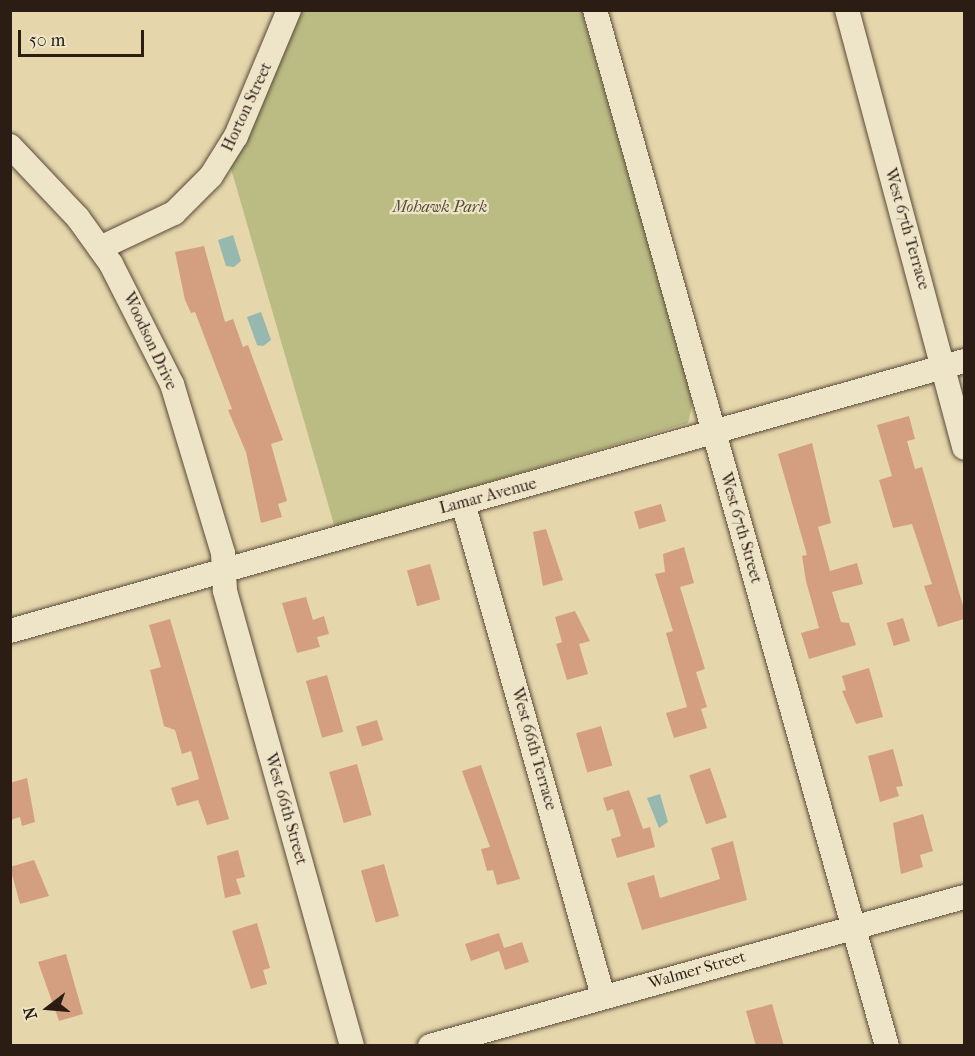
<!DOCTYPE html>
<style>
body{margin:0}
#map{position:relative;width:975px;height:1056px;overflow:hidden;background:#e5d6ab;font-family:"IM FELL French Canon",serif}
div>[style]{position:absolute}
.green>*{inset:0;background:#bbbc84}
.water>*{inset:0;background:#96b8af}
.building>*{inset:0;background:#d49f81;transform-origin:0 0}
.roads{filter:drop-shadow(0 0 2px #5a4b3a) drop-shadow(0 0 2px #5a4b3a)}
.minor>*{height:24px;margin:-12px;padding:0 12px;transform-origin:12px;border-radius:12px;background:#eee4c8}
span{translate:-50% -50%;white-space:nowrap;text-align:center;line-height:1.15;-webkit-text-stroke:4.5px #eee4c8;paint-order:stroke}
.street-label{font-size:16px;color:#2c1d14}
.park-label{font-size:16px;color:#574d36;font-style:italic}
.frame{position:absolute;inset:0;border:12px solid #2c1d14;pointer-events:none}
.north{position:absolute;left:18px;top:978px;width:60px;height:60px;-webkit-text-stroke:4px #eee4c8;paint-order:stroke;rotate:254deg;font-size:16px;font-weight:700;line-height:24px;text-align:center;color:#2c1d14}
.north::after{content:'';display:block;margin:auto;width:21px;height:27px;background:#2c1d14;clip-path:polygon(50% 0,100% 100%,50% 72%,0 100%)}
.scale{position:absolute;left:18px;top:30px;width:126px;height:27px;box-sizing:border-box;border:3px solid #2c1d14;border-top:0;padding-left:8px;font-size:18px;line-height:21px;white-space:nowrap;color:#2c1d14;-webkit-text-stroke:4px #eee4c8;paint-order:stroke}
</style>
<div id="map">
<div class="green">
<div style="clip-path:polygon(301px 11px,582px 11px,693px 402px,688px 423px,335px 528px,230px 165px)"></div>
</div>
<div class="water">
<div style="clip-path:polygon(233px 235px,241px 261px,234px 267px,226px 266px,218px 240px)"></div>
<div style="clip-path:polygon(261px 312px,271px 340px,263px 346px,257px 345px,247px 317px)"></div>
<div style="clip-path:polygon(660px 794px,668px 822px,659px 828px,647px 798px)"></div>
</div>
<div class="building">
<div style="clip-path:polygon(204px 246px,225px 322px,233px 319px,243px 347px,248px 345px,283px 440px,271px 444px,287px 501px,278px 504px,282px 517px,261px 523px,246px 452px,228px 410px,232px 409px,195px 312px,191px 313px,185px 300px,175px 252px)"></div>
<div style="clip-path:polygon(909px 416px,915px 439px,907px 441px,915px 469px,922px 467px,964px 609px,964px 619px,938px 627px,924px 586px,932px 584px,912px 524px,893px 528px,879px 480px,892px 476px,877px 425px)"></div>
<div style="clip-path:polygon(812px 443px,831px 523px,818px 527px,830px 571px,857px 563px,863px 584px,832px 592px,841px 622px,849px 623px,856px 645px,809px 659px,801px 633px,819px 628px,806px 581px,802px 556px,807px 555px,778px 454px)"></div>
<div style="left:661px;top:504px;width:18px;height:28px;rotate:74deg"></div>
<div style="clip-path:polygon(546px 529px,563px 580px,543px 586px,533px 532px)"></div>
<div style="clip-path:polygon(684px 547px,694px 583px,680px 587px,705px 669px,696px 672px,707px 707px,701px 709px,707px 728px,674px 738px,666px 713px,687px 707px,666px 633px,673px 631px,655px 574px,665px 572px,663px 554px)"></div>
<div style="left:430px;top:564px;width:37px;height:24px;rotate:74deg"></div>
<div style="clip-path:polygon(306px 597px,313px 620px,324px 616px,329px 634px,317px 637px,320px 647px,297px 653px,282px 603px)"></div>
<div style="clip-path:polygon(575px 611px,590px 641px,579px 644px,588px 674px,567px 680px,556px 644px,562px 642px,555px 617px)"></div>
<div style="left:903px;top:618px;width:24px;height:17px;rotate:73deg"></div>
<div style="clip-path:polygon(170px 619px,229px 819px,207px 825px,198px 800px,177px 806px,171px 788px,199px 779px,191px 751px,182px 754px,175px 730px,164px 726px,150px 670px,161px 667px,149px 625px)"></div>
<div style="clip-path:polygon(869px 668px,883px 717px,856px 724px,842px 691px,846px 690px,842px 676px)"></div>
<div style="left:327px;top:675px;width:59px;height:22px;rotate:74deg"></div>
<div style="left:377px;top:720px;width:21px;height:22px;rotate:73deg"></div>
<div style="left:601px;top:726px;width:41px;height:26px;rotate:74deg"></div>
<div style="clip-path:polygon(893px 749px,903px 786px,896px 787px,899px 796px,880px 802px,868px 756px)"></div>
<div style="left:357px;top:764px;width:53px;height:29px;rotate:74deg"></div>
<div style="clip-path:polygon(481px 765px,520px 879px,497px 885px,493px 870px,487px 871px,481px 849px,490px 847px,462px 771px)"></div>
<div style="left:710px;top:768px;width:52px;height:22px;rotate:71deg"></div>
<div style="clip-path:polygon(27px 778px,35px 822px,22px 826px,20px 817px,10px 820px,10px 783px)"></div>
<div style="clip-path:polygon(629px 790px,643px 829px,650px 827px,655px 847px,617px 858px,611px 839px,621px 836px,613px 809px,607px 811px,603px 798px)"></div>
<div style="clip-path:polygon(923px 814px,933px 851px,920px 855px,923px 867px,901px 874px,893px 823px)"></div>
<div style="clip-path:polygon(733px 841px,747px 900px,642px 930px,627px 883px,654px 875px,660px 898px,720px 879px,711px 848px)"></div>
<div style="clip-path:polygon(238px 850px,245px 877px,236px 879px,241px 894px,225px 898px,217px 856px)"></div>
<div style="clip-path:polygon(34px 860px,49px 896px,20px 904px,10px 867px)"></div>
<div style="left:384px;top:864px;width:54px;height:24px;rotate:74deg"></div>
<div style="clip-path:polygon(257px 923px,270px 968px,263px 970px,267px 984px,251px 989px,232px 931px)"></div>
<div style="clip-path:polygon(499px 933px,504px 948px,522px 942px,529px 962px,505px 970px,499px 951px,471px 961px,465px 944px)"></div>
<div style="clip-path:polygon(66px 954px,83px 1014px,59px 1021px,38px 962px)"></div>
<div style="clip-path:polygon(772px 1004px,784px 1046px,756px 1046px,746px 1011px)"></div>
</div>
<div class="roads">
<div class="minor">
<div style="left:595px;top:10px;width:1076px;rotate:74.26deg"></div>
<div style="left:847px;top:10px;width:453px;rotate:75deg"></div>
<div style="left:10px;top:146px;width:99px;rotate:46.6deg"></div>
<div style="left:78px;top:218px;width:57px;rotate:54.3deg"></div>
<div style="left:111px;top:264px;width:135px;rotate:63.1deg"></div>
<div style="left:172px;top:384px;width:177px;rotate:73.2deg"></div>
<div style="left:223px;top:553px;width:38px;rotate:87deg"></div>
<div style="left:225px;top:591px;width:472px;rotate:74.4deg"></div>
<div style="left:100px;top:248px;width:82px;rotate:-25.3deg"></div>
<div style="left:174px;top:213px;width:52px;rotate:-45deg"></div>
<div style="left:211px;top:176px;width:47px;rotate:-58deg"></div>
<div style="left:236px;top:136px;width:137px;rotate:-67.2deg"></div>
<div style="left:463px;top:503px;width:512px;rotate:74.15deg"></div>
<div style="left:10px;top:631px;width:991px;rotate:-15.8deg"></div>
<div style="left:430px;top:1046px;width:554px;rotate:-15.59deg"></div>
</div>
</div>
<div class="street-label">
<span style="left:247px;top:107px;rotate:-65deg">Horton Street</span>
<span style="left:907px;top:229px;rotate:74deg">West 67th Terrace</span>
<span style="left:150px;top:341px;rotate:65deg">Woodson Drive</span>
<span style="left:488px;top:496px;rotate:-15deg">Lamar Avenue</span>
<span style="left:741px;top:528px;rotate:74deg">West 67th Street</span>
<span style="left:534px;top:749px;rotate:74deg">West 66th Terrace</span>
<span style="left:286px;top:809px;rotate:74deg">West 66th Street</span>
<span style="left:697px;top:970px;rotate:-16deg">Walmer Street</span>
</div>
<div class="park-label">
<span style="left:440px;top:207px">Mohawk Park</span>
</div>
<div class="frame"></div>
<div class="north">N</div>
<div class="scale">50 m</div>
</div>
